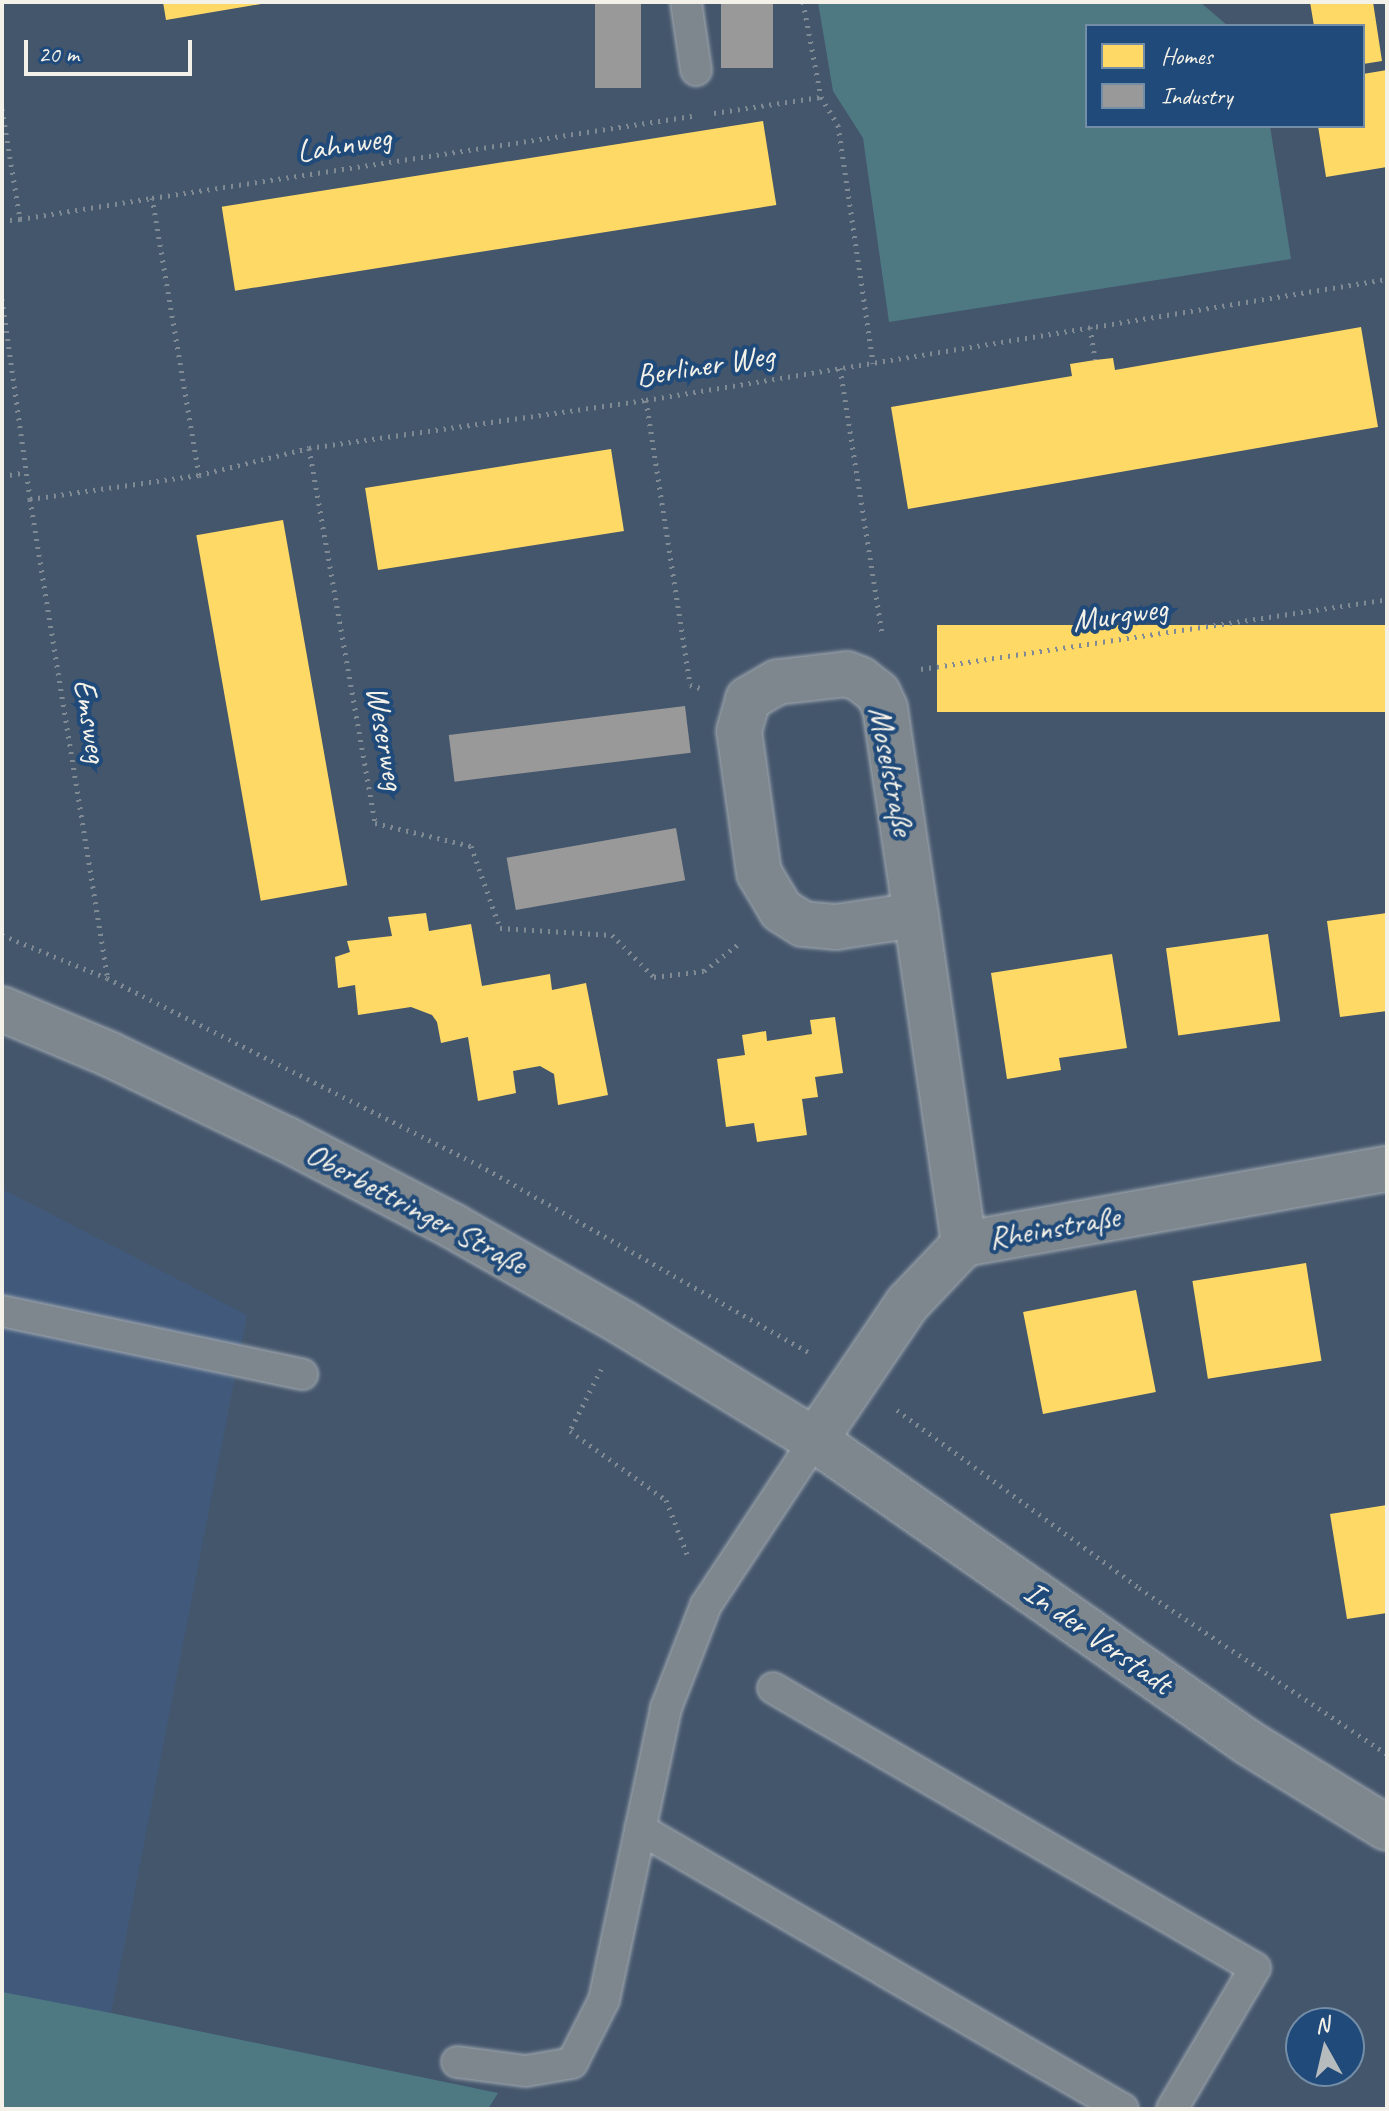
<!DOCTYPE html>
<meta charset="utf-8">
<style>
body{margin:0}
#map{position:relative;width:1389px;height:2111px;overflow:hidden;background:#44566c;font-family:Caveat,sans-serif}
div>[style]{position:absolute}
.built>*{inset:0;background:#415a7c}
.green>*{inset:0;background:#4e7983}
.homes>*{inset:0;background:#ffd966;transform-origin:0 0}
.industry>*{inset:0;background:#999;transform-origin:0 0}
.path>*{height:5px;margin-top:-2.5px;transform-origin:0;background:repeating-linear-gradient(90deg,#808a94 0 2px,transparent 0 8px)}
.roads{filter:drop-shadow(0 0 2px #a3aab2) drop-shadow(0 0 2px #a3aab2)}
.service>*{height:30px;margin:-15px;padding:0 15px;transform-origin:15px;border-radius:15px;background:#7e878e}
.minor>*{height:44px;margin:-22px;padding:0 22px;transform-origin:22px;border-radius:22px;background:#7e878e}
.tertiary>*{height:44px;margin:-22px;padding:0 22px;transform-origin:22px;border-radius:22px;background:#7e878e}
span{translate:-50% -50%;white-space:nowrap;text-align:center;line-height:1.15;-webkit-text-stroke:8px #1f4a7a;paint-order:stroke}
.street-label{font-size:32px;color:#f4f1e8}
.frame{position:absolute;inset:0;border:4px solid #f4f1e8;pointer-events:none}
.legend{position:absolute;left:1085px;top:24px;width:280px;height:104px;box-sizing:border-box;background:#1f4a7a;border:2px solid #748da6;margin:0;padding:10px 14px;list-style:none;font-size:24px;color:#f4f1e8}
.legend li{display:flex;align-items:center;gap:16px;height:40px}
.legend b{width:40px;border:2px solid #748da6}
.north{position:absolute;left:1285px;top:2007px;width:80px;height:80px;box-sizing:border-box;background:#1f4a7a;border:2px solid #748da6;border-radius:50%;rotate:352deg;font-size:22px;font-weight:700;line-height:32px;text-align:center;color:#f4f1e8}
.north::after{content:'';display:block;margin:auto;width:28px;height:36px;background:#b6bbbd;clip-path:polygon(50% 0,100% 100%,50% 72%,0 100%)}
.scale{position:absolute;left:24px;top:40px;width:168px;height:36px;box-sizing:border-box;border:4px solid #f4f1e8;border-top:0;padding-left:10px;font-size:24px;line-height:28px;white-space:nowrap;color:#f4f1e8;-webkit-text-stroke:6px #1f4a7a;paint-order:stroke}
</style>
<div id="map">
<div class="built">
<div style="clip-path:polygon(2px 1189px,247px 1315px,111px 2013px,498px 2093px,488px 2109px,2px 2109px)"></div>
</div>
<div class="green">
<div style="clip-path:polygon(818px 2px,1200px 2px,1228px 26px,1087px 26px,1087px 126px,1270px 126px,1291px 259px,889px 322px,863px 138px,833px 91px)"></div>
<div style="clip-path:polygon(2px 1992px,111px 2013px,498px 2093px,488px 2109px,2px 2109px)"></div>
</div>
<div class="homes">
<div style="clip-path:polygon(163px 2px,261px 2px,261px 4px,166px 20px)"></div>
<div style="clip-path:polygon(1310px 2px,1373px 2px,1382px 61px,1363px 64px,1363px 26px,1314px 26px)"></div>
<div style="clip-path:polygon(1387px 70px,1387px 167px,1326px 177px,1318px 126px,1363px 126px,1363px 74px)"></div>
<div style="left:763px;top:121px;width:85px;height:548px;rotate:81deg"></div>
<div style="clip-path:polygon(1361px 327px,1378px 427px,908px 509px,891px 407px,1072px 376px,1070px 364px,1095px 360px,1113px 358px,1115px 370px)"></div>
<div style="left:611px;top:449px;width:83px;height:249px;rotate:81deg"></div>
<div style="left:283px;top:520px;width:371px;height:88px;rotate:80deg"></div>
<div style="left:1387px;top:625px;width:87px;height:450px;rotate:90deg"></div>
<div style="clip-path:polygon(426px 913px,429px 931px,471px 924px,482px 986px,550px 974px,552px 990px,586px 983px,608px 1095px,558px 1105px,554px 1074px,540px 1066px,513px 1071px,516px 1093px,478px 1101px,468px 1037px,441px 1043px,437px 1022px,432px 1015px,411px 1007px,358px 1015px,355px 985px,338px 988px,335px 957px,350px 952px,347px 941px,392px 936px,388px 917px)"></div>
<div style="clip-path:polygon(1387px 913px,1387px 1011px,1340px 1017px,1327px 921px)"></div>
<div style="left:1268px;top:934px;width:88px;height:103px;rotate:82deg"></div>
<div style="clip-path:polygon(1112px 954px,1127px 1048px,1059px 1058px,1061px 1070px,1007px 1079px,991px 973px)"></div>
<div style="clip-path:polygon(835px 1017px,843px 1073px,815px 1077px,818px 1097px,802px 1099px,807px 1135px,757px 1142px,754px 1123px,726px 1127px,717px 1059px,745px 1055px,742px 1035px,766px 1031px,767px 1041px,812px 1034px,810px 1020px)"></div>
<div style="left:1306px;top:1263px;width:99px;height:115px;rotate:81deg"></div>
<div style="left:1136px;top:1290px;width:104px;height:115px;rotate:79deg"></div>
<div style="clip-path:polygon(1387px 1505px,1387px 1613px,1347px 1619px,1330px 1514px)"></div>
</div>
<div class="industry">
<div style="left:595px;top:2px;width:46px;height:86px"></div>
<div style="left:721px;top:2px;width:52px;height:66px"></div>
<div style="left:685px;top:706px;width:47px;height:238px;rotate:83deg"></div>
<div style="left:676px;top:828px;width:53px;height:172px;rotate:80deg"></div>
</div>
<div class="path">
<div style="left:803px;top:2px;width:97px;rotate:79.3deg"></div>
<div style="left:821px;top:97px;width:33px;rotate:59deg"></div>
<div style="left:838px;top:125px;width:241px;rotate:81.6deg"></div>
<div style="left:2px;top:109px;width:111px;rotate:80.7deg"></div>
<div style="left:20px;top:219px;width:18px;rotate:174deg"></div>
<div style="left:714px;top:113px;width:108px;rotate:-8.5deg"></div>
<div style="left:20px;top:219px;width:134px;rotate:-9deg"></div>
<div style="left:2px;top:299px;width:202px;rotate:82deg"></div>
<div style="left:30px;top:499px;width:484px;rotate:80.8deg"></div>
<div style="left:1090px;top:327px;width:33px;rotate:81deg"></div>
<div style="left:840px;top:368px;width:268px;rotate:81deg"></div>
<div style="left:646px;top:400px;width:288px;rotate:81.2deg"></div>
<div style="left:690px;top:685px;width:10px;rotate:17deg"></div>
<div style="left:309px;top:448px;width:381px;rotate:80deg"></div>
<div style="left:375px;top:823px;width:99px;rotate:13.5deg"></div>
<div style="left:471px;top:846px;width:87px;rotate:70.5deg"></div>
<div style="left:500px;top:928px;width:112px;rotate:3.6deg"></div>
<div style="left:612px;top:935px;width:59px;rotate:45deg"></div>
<div style="left:654px;top:977px;width:50px;rotate:-6.8deg"></div>
<div style="left:704px;top:971px;width:47px;rotate:-38.1deg"></div>
<div style="left:199px;top:475px;width:281px;rotate:-99.6deg"></div>
<div style="left:152px;top:198px;width:546px;rotate:-8.63deg"></div>
<div style="left:2px;top:476px;width:24px;rotate:-9deg"></div>
<div style="left:30px;top:499px;width:171px;rotate:-8.1deg"></div>
<div style="left:199px;top:475px;width:113px;rotate:-13.8deg"></div>
<div style="left:309px;top:448px;width:340px;rotate:-8.1deg"></div>
<div style="left:646px;top:400px;width:751px;rotate:-9.27deg"></div>
<div style="left:921px;top:669px;width:471px;rotate:-8.5deg"></div>
<div style="left:2px;top:935px;width:113px;rotate:22.3deg"></div>
<div style="left:107px;top:978px;width:416px;rotate:26.7deg"></div>
<div style="left:479px;top:1165px;width:383px;rotate:29.6deg"></div>
<div style="left:601px;top:1369px;width:69px;rotate:116.6deg"></div>
<div style="left:570px;top:1431px;width:118px;rotate:35.7deg"></div>
<div style="left:666px;top:1500px;width:58px;rotate:68.7deg"></div>
<div style="left:897px;top:1410px;width:300px;rotate:36.3deg"></div>
<div style="left:1139px;top:1588px;width:298px;rotate:33.8deg"></div>
</div>
<div class="roads">
<div class="service">
<div style="left:686px;top:2px;width:69px;rotate:81.6deg"></div>
<div style="left:2px;top:1311px;width:307px;rotate:11.9deg"></div>
<div style="left:773px;top:1688px;width:557px;rotate:30.15deg"></div>
<div style="left:1255px;top:1968px;width:164px;rotate:120.5deg"></div>
<div style="left:640px;top:1829px;width:558px;rotate:30.1deg"></div>
<div style="left:457px;top:2062px;width:70px;rotate:7.4deg"></div>
<div style="left:526px;top:2071px;width:47px;rotate:-9.9deg"></div>
<div style="left:572px;top:2063px;width:71px;rotate:-63.1deg"></div>
<div style="left:604px;top:2000px;width:299px;rotate:-78deg"></div>
<div style="left:666px;top:1708px;width:110px;rotate:-68.8deg"></div>
<div style="left:706px;top:1605px;width:198px;rotate:-56.6deg"></div>
</div>
<div class="minor">
<div style="left:916px;top:915px;width:81px;rotate:171.5deg"></div>
<div style="left:836px;top:927px;width:33px;rotate:-175deg"></div>
<div style="left:803px;top:924px;width:26px;rotate:-148deg"></div>
<div style="left:781px;top:910px;width:43px;rotate:-120.7deg"></div>
<div style="left:759px;top:873px;width:143px;rotate:-98deg"></div>
<div style="left:739px;top:731px;width:33px;rotate:-74deg"></div>
<div style="left:748px;top:699px;width:34px;rotate:-30deg"></div>
<div style="left:778px;top:682px;width:69px;rotate:-6.6deg"></div>
<div style="left:847px;top:674px;width:14px;rotate:21deg"></div>
<div style="left:860px;top:679px;width:23px;rotate:38deg"></div>
<div style="left:878px;top:693px;width:17px;rotate:65deg"></div>
<div style="left:885px;top:708px;width:209px;rotate:81.5deg"></div>
<div style="left:916px;top:915px;width:332px;rotate:81.7deg"></div>
<div style="left:815px;top:1440px;width:164px;rotate:-55.9deg"></div>
<div style="left:907px;top:1304px;width:83px;rotate:-46.5deg"></div>
<div style="left:964px;top:1244px;width:430px;rotate:-10.1deg"></div>
</div>
<div class="tertiary">
<div style="left:2px;top:1009px;width:116px;rotate:22.8deg"></div>
<div style="left:109px;top:1054px;width:196px;rotate:25.7deg"></div>
<div style="left:286px;top:1139px;width:188px;rotate:27.5deg"></div>
<div style="left:453px;top:1226px;width:196px;rotate:29.7deg"></div>
<div style="left:623px;top:1323px;width:225px;rotate:31.4deg"></div>
<div style="left:815px;top:1440px;width:529px;rotate:34.92deg"></div>
<div style="left:1249px;top:1743px;width:162px;rotate:31.6deg"></div>
</div>
</div>
<div class="street-label">
<span style="left:344px;top:145px;rotate:-9deg">Lahnweg</span>
<span style="left:705px;top:366px;rotate:-9deg">Berliner Weg</span>
<span style="left:1120px;top:615px;rotate:-8deg">Murgweg</span>
<span style="left:90px;top:721px;rotate:81deg">Emsweg</span>
<span style="left:385px;top:738px;rotate:80deg">Weserweg</span>
<span style="left:891px;top:771px;rotate:79deg">Moselstraße</span>
<span style="left:416px;top:1209px;rotate:28deg">Oberbettringer Straße</span>
<span style="left:1054px;top:1228px;rotate:-10deg">Rheinstraße</span>
<span style="left:1098px;top:1638px;rotate:35deg">In der Vorstadt</span>
</div>
<div class="frame"></div>
<ul class="legend">
<li><b style="height:22px;background:#ffd966"></b>Homes</li>
<li><b style="height:22px;background:#999"></b>Industry</li>
</ul>
<div class="north">N</div>
<div class="scale">20 m</div>
</div>
